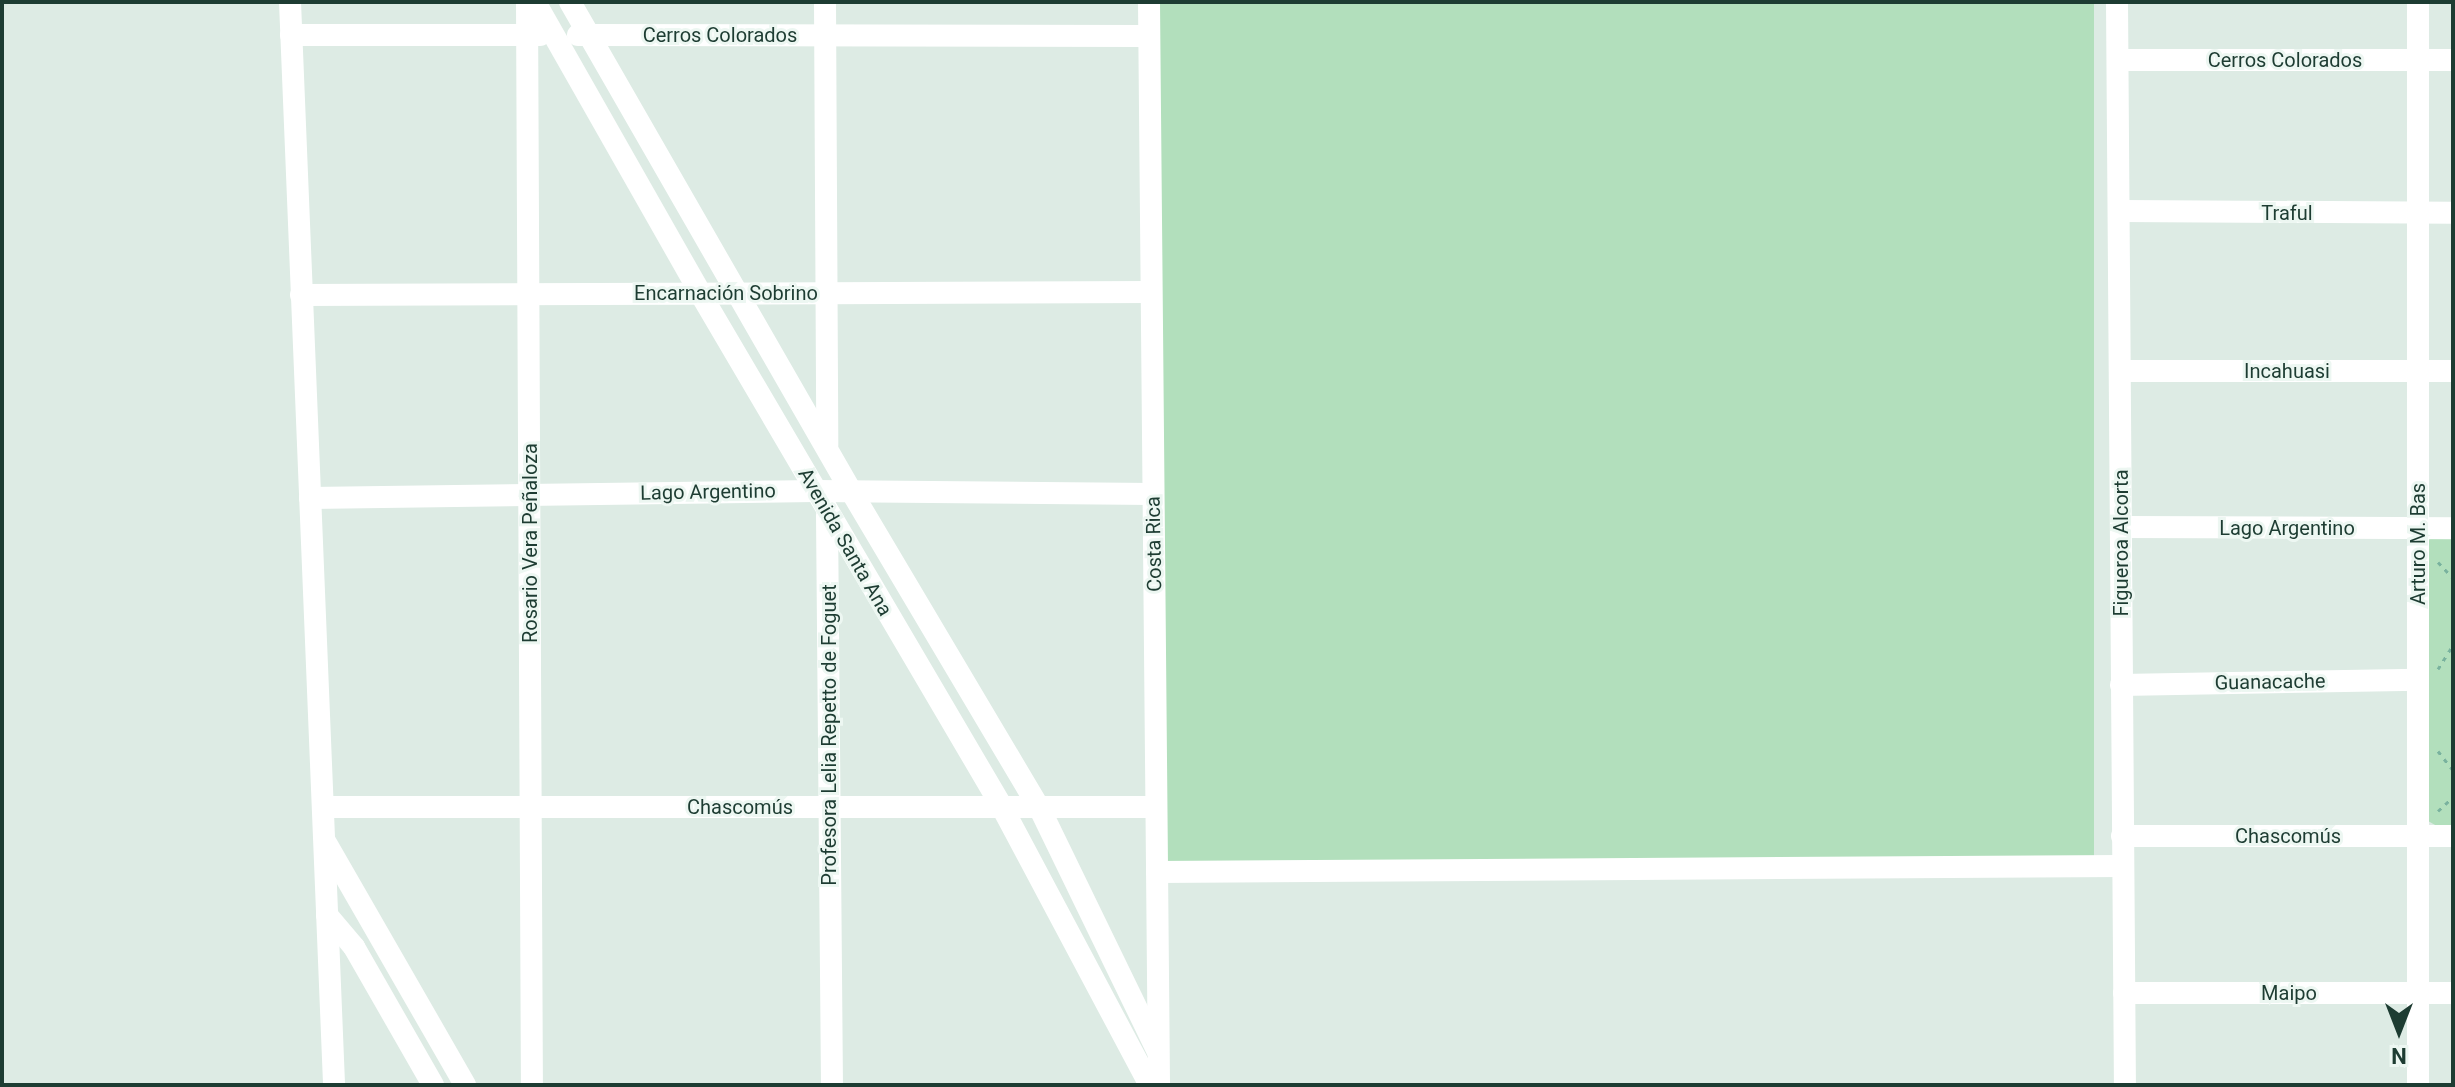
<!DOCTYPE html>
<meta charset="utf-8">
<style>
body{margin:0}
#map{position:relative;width:2455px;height:1087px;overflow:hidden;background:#ddebe4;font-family:Roboto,sans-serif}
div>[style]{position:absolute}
.green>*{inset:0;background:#b2dfbc;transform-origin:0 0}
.path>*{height:3px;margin-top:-1.5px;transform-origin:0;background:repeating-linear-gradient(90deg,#79b29e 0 4px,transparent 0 10px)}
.minor>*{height:22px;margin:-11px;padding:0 11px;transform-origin:11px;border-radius:11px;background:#fff}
span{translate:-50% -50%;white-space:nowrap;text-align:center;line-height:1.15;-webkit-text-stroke:6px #edf7f2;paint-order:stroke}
.street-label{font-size:20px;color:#1d3c32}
.frame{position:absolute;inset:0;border:4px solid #1d3c32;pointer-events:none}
.north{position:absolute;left:2359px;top:991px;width:80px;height:80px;-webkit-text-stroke:6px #edf7f2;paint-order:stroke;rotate:180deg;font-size:22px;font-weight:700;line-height:32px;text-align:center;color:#1d3c32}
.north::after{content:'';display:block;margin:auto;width:28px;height:36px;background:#1d3c32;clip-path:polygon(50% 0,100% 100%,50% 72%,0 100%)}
</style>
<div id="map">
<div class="green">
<div style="left:1156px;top:2px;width:938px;height:864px"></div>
<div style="clip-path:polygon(2433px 538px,2453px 538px,2453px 826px,2437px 826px,2428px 821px,2428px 540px)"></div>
</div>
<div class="path">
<div style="left:2438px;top:562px;width:22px;rotate:47deg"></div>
<div style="left:2438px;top:669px;width:28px;rotate:-58deg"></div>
<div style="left:2438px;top:751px;width:24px;rotate:52deg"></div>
<div style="left:2438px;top:811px;width:21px;rotate:-43deg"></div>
</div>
<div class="minor">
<div style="left:290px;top:2px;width:1084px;rotate:87.67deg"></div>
<div style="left:527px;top:2px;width:1083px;rotate:89.74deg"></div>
<div style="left:535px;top:2px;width:335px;rotate:60.4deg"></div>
<div style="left:700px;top:293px;width:596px;rotate:59.56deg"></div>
<div style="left:1002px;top:807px;width:315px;rotate:62deg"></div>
<div style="left:570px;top:2px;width:564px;rotate:60.12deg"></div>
<div style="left:851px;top:491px;width:368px;rotate:59.3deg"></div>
<div style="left:1039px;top:807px;width:272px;rotate:64.1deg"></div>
<div style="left:825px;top:2px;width:443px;rotate:89.7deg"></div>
<div style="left:1149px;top:2px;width:1083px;rotate:89.47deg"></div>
<div style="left:2117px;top:2px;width:1083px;rotate:89.58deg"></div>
<div style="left:291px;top:35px;width:249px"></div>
<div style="left:578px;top:35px;width:571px;rotate:0.1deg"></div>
<div style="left:2118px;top:60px;width:335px"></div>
<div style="left:2120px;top:211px;width:333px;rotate:0.3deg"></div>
<div style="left:301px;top:295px;width:850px;rotate:-0.2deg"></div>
<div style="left:2120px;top:371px;width:333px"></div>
<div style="left:310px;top:498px;width:505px;rotate:-0.79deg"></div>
<div style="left:815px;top:491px;width:338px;rotate:0.5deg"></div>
<div style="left:827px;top:515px;width:570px;rotate:89.5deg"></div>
<div style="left:2122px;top:527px;width:331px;rotate:0.2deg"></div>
<div style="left:2121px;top:685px;width:297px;rotate:-1deg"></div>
<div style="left:323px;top:807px;width:833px"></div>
<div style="left:2122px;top:836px;width:331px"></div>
<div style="left:326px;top:843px;width:279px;rotate:60.1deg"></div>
<div style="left:1157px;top:872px;width:966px;rotate:-0.36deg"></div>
<div style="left:327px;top:915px;width:42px;rotate:49.8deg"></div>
<div style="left:354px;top:947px;width:159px;rotate:60.2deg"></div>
<div style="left:2124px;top:993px;width:329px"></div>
<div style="left:2418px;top:1085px;width:1083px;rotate:-90deg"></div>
</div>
<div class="street-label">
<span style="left:720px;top:35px">Cerros Colorados</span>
<span style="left:2285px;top:60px">Cerros Colorados</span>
<span style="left:2287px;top:213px">Traful</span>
<span style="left:726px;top:293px">Encarnación Sobrino</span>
<span style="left:2287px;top:371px">Incahuasi</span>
<span style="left:708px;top:492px;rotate:-1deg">Lago Argentino</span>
<span style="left:2287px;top:528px">Lago Argentino</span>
<span style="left:845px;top:542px;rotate:60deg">Avenida Santa Ana</span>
<span style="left:530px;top:543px;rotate:-90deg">Rosario Vera Peñaloza</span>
<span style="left:2121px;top:543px;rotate:-90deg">Figueroa Alcorta</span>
<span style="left:1154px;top:544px;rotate:-91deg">Costa Rica</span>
<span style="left:2418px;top:544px;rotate:-90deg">Arturo M. Bas</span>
<span style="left:2270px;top:682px;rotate:-1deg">Guanacache</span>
<span style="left:829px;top:735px;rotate:-90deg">Profesora Lelia Repetto de Foguet</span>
<span style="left:740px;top:807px">Chascomús</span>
<span style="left:2288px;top:836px">Chascomús</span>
<span style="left:2289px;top:993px">Maipo</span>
</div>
<div class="frame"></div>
<div class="north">N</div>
</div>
